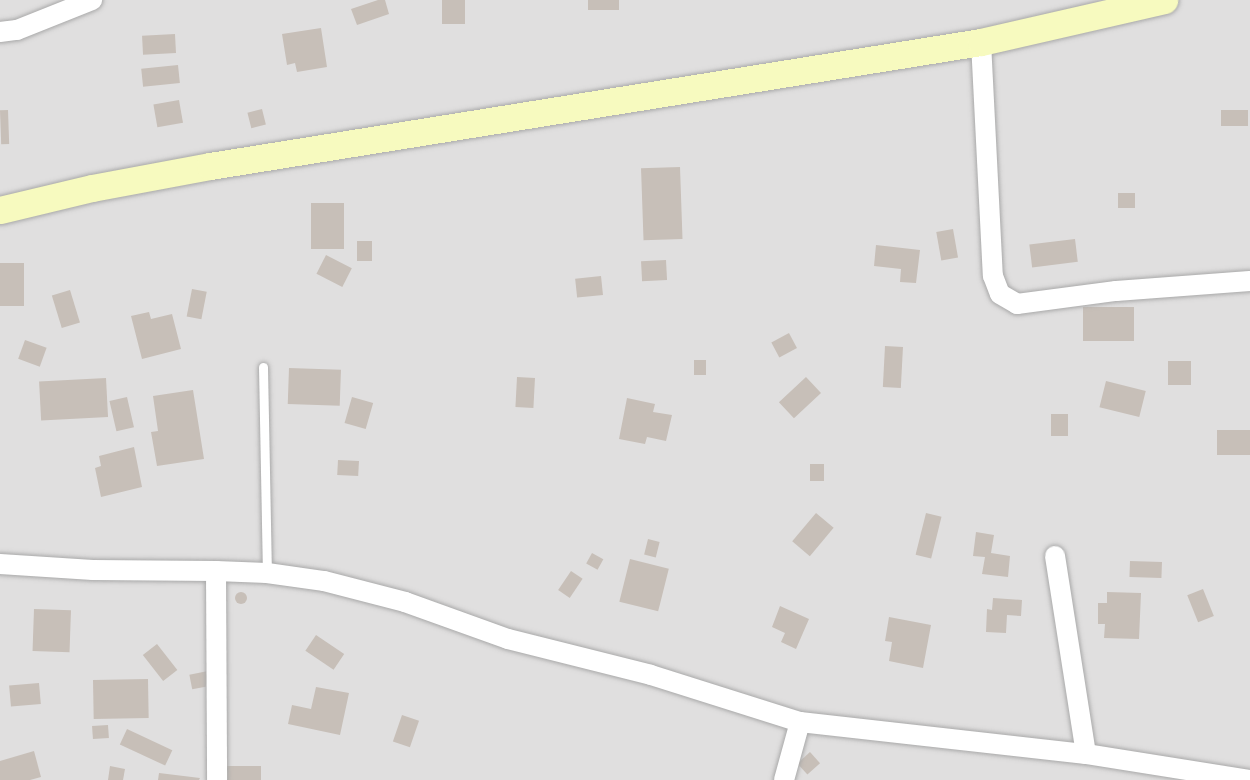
<!DOCTYPE html>
<style>
body{margin:0}
#map{position:relative;width:1250px;height:780px;overflow:hidden;background:#f2efe9;font-family:"Titillium Web",sans-serif}
div>[style]{position:absolute}
.residential>*{inset:0;background:#e0dfdf;transform-origin:0 0}
.building>*{inset:0;background:#c7bfb8;transform-origin:0 0}
.round{border-radius:50%}
.roads{filter:drop-shadow(0 0 2px #a9a9a9) drop-shadow(0 0 2px #a9a9a9)}
.lane>*{height:9px;margin:-4.5px;padding:0 4.5px;transform-origin:4.5px;border-radius:4.5px;background:#fff}
.street>*{height:20px;margin:-10px;padding:0 10px;transform-origin:10px;border-radius:10px;background:#fff}
.secondary>*{height:27px;margin:-13.5px;padding:0 13.5px;transform-origin:13.5px;border-radius:13.5px;background:#f7fabf}
span{translate:-50% -50%;white-space:nowrap;text-align:center;line-height:1.15;-webkit-text-stroke:5px #fff;paint-order:stroke}
</style>
<div id="map">
<div class="residential">
<div style="left:0;top:0;width:1250px;height:780px"></div>
</div>
<div class="building">
<div style="clip-path:polygon(378px 0,385px 0,389px 14px,357px 25px,351px 9px)"></div>
<div style="left:442px;top:0;width:23px;height:24px"></div>
<div style="left:588px;top:0;width:31px;height:10px"></div>
<div style="clip-path:polygon(321px 28px,327px 67px,297px 72px,295px 63px,287px 65px,282px 34px)"></div>
<div style="left:175px;top:34px;width:19px;height:33px;rotate:87deg"></div>
<div style="left:178px;top:65px;width:18px;height:37px;rotate:84deg"></div>
<div style="left:179px;top:100px;width:23px;height:26px;rotate:80deg"></div>
<div style="left:262px;top:109px;width:16px;height:15px;rotate:76deg"></div>
<div style="left:8px;top:110px;width:34px;height:8px;rotate:88deg"></div>
<div style="left:1248px;top:110px;width:16px;height:27px;rotate:90deg"></div>
<div style="left:680px;top:167px;width:72px;height:39px;rotate:88deg"></div>
<div style="left:1135px;top:193px;width:15px;height:17px;rotate:90deg"></div>
<div style="left:311px;top:203px;width:33px;height:46px"></div>
<div style="left:953px;top:229px;width:29px;height:17px;rotate:80deg"></div>
<div style="left:1075px;top:239px;width:23px;height:46px;rotate:83deg"></div>
<div style="left:357px;top:241px;width:15px;height:20px"></div>
<div style="clip-path:polygon(876px 245px,920px 250px,916px 283px,900px 282px,901px 269px,874px 266px)"></div>
<div style="left:326px;top:255px;width:29px;height:21px;rotate:27deg"></div>
<div style="left:666px;top:260px;width:20px;height:25px;rotate:87deg"></div>
<div style="left:0;top:263px;width:24px;height:43px"></div>
<div style="left:601px;top:276px;width:19px;height:26px;rotate:84deg"></div>
<div style="left:192px;top:289px;width:15px;height:28px;rotate:11deg"></div>
<div style="left:70px;top:290px;width:34px;height:19px;rotate:73deg"></div>
<div style="left:1134px;top:307px;width:34px;height:51px;rotate:90deg"></div>
<div style="clip-path:polygon(149px 312px,151px 319px,172px 314px,181px 349px,142px 359px,131px 316px)"></div>
<div style="left:789px;top:333px;width:17px;height:20px;rotate:62deg"></div>
<div style="left:25px;top:340px;width:23px;height:20px;rotate:20deg"></div>
<div style="left:885px;top:346px;width:18px;height:41px;rotate:3deg"></div>
<div style="left:694px;top:360px;width:12px;height:15px"></div>
<div style="left:1191px;top:361px;width:24px;height:23px;rotate:90deg"></div>
<div style="left:289px;top:368px;width:52px;height:36px;rotate:2deg"></div>
<div style="left:517px;top:377px;width:18px;height:30px;rotate:3deg"></div>
<div style="left:806px;top:377px;width:22px;height:37px;rotate:47deg"></div>
<div style="left:106px;top:378px;width:39px;height:67px;rotate:87deg"></div>
<div style="left:1106px;top:381px;width:41px;height:27px;rotate:14deg"></div>
<div style="clip-path:polygon(193px 390px,204px 459px,157px 466px,151px 432px,158px 431px,153px 396px)"></div>
<div style="left:127px;top:397px;width:31px;height:18px;rotate:77deg"></div>
<div style="left:352px;top:397px;width:22px;height:27px;rotate:16deg"></div>
<div style="clip-path:polygon(627px 398px,655px 404px,653px 412px,672px 415px,666px 441px,647px 437px,645px 444px,619px 439px)"></div>
<div style="left:1068px;top:414px;width:22px;height:17px;rotate:90deg"></div>
<div style="left:1250px;top:430px;width:25px;height:33px;rotate:90deg"></div>
<div style="clip-path:polygon(134px 447px,142px 487px,101px 497px,95px 468px,101px 466px,99px 456px)"></div>
<div style="left:338px;top:460px;width:21px;height:15px;rotate:3deg"></div>
<div style="left:810px;top:464px;width:14px;height:17px"></div>
<div style="left:816px;top:513px;width:23px;height:37px;rotate:40deg"></div>
<div style="left:926px;top:513px;width:16px;height:43px;rotate:14deg"></div>
<div style="clip-path:polygon(976px 532px,994px 535px,991px 553px,1010px 556px,1008px 577px,982px 574px,985px 557px,973px 556px)"></div>
<div style="left:648px;top:539px;width:12px;height:16px;rotate:14deg"></div>
<div style="left:592px;top:553px;width:13px;height:12px;rotate:29deg"></div>
<div style="left:630px;top:559px;width:40px;height:44px;rotate:14deg"></div>
<div style="left:1130px;top:561px;width:32px;height:16px;rotate:2deg"></div>
<div style="left:571px;top:571px;width:14px;height:23px;rotate:34deg"></div>
<div style="left:1203px;top:589px;width:29px;height:17px;rotate:68deg"></div>
<div class="round" style="left:235px;top:592px;width:12px;height:12px"></div>
<div style="clip-path:polygon(1107px 592px,1141px 593px,1139px 639px,1104px 638px,1105px 624px,1098px 624px,1098px 603px,1107px 603px)"></div>
<div style="clip-path:polygon(993px 598px,1022px 600px,1021px 616px,1007px 615px,1006px 633px,986px 632px,987px 609px,992px 610px)"></div>
<div style="clip-path:polygon(780px 606px,809px 619px,796px 649px,781px 642px,785px 633px,772px 627px)"></div>
<div style="left:34px;top:609px;width:37px;height:42px;rotate:2deg"></div>
<div style="clip-path:polygon(889px 617px,931px 625px,923px 668px,889px 661px,892px 642px,885px 641px)"></div>
<div style="left:316px;top:635px;width:34px;height:19px;rotate:34deg"></div>
<div style="left:157px;top:644px;width:33px;height:18px;rotate:52deg"></div>
<div style="left:208px;top:671px;width:15px;height:19px;rotate:79deg"></div>
<div style="left:148px;top:679px;width:39px;height:55px;rotate:89deg"></div>
<div style="left:39px;top:683px;width:21px;height:30px;rotate:85deg"></div>
<div style="clip-path:polygon(316px 687px,349px 693px,340px 735px,288px 724px,292px 705px,311px 709px)"></div>
<div style="left:402px;top:715px;width:18px;height:28px;rotate:19deg"></div>
<div style="left:108px;top:725px;width:13px;height:16px;rotate:86deg"></div>
<div style="left:127px;top:729px;width:50px;height:17px;rotate:25deg"></div>
<div style="clip-path:polygon(34px 751px,41px 777px,30px 780px,0 780px,0 761px)"></div>
<div style="left:810px;top:752px;width:15px;height:17px;rotate:48deg"></div>
<div style="clip-path:polygon(110px 766px,125px 769px,123px 780px,108px 780px)"></div>
<div style="left:226px;top:766px;width:35px;height:14px"></div>
<div style="clip-path:polygon(159px 773px,200px 778px,199px 780px,158px 780px)"></div>
</div>
<div class="roads">
<div class="lane">
<div style="left:263px;top:367px;width:206px;rotate:88.9deg"></div>
</div>
<div class="street">
<div style="left:0;top:32px;width:17px;rotate:-7deg"></div>
<div style="left:17px;top:30px;width:81px;rotate:-21.8deg"></div>
<div style="left:981px;top:42px;width:234px;rotate:87.1deg"></div>
<div style="left:993px;top:276px;width:19px;rotate:69deg"></div>
<div style="left:1000px;top:294px;width:20px;rotate:30deg"></div>
<div style="left:1017px;top:304px;width:100px;rotate:-7.5deg"></div>
<div style="left:1116px;top:291px;width:134px;rotate:-4.3deg"></div>
<div style="left:1055px;top:556px;width:200px;rotate:81.1deg"></div>
<div style="left:0;top:564px;width:93px;rotate:3.7deg"></div>
<div style="left:93px;top:570px;width:123px;rotate:0.5deg"></div>
<div style="left:216px;top:571px;width:51px;rotate:2.2deg"></div>
<div style="left:267px;top:573px;width:58px;rotate:8deg"></div>
<div style="left:324px;top:581px;width:84px;rotate:14.5deg"></div>
<div style="left:405px;top:602px;width:109px;rotate:19.8deg"></div>
<div style="left:508px;top:639px;width:147px;rotate:14.1deg"></div>
<div style="left:651px;top:675px;width:156px;rotate:17.5deg"></div>
<div style="left:800px;top:722px;width:288px;rotate:6.4deg"></div>
<div style="left:1086px;top:754px;width:166px;rotate:9deg"></div>
<div style="left:216px;top:571px;width:209px;rotate:89.7deg"></div>
<div style="left:784px;top:780px;width:60px;rotate:-74.6deg"></div>
</div>
<div class="secondary">
<div style="left:0;top:210px;width:95px;rotate:-13.4deg"></div>
<div style="left:92px;top:188px;width:120px;rotate:-10.6deg"></div>
<div style="left:210px;top:166px;width:781px;rotate:-9.14deg"></div>
<div style="left:981px;top:42px;width:188px;rotate:-12.9deg"></div>
</div>
</div>
</div>
